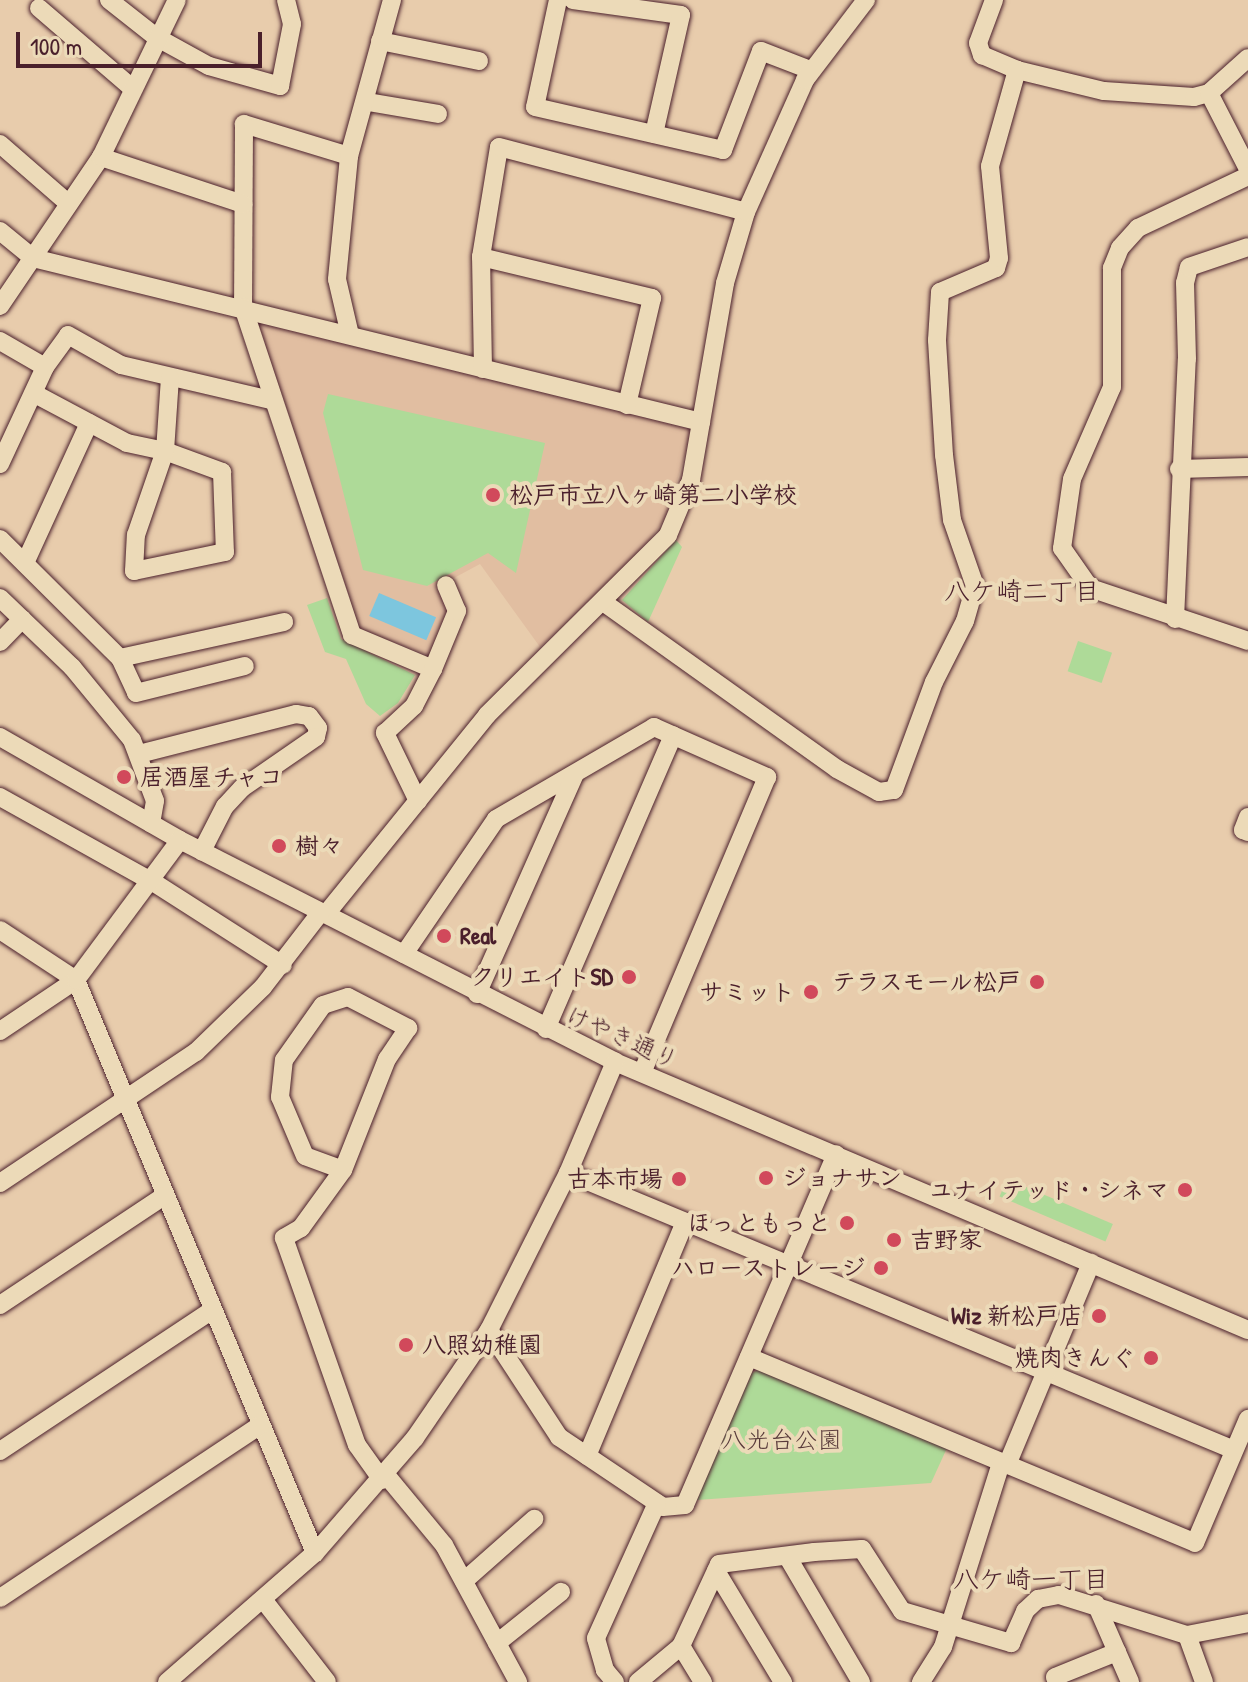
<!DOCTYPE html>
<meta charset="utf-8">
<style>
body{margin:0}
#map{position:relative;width:1248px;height:1682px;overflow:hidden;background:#e8ccac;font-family:"Patrick Hand","Klee One",sans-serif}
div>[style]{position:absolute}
.built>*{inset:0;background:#e1bea1}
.green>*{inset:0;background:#aeda98;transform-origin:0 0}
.water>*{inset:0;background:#7dc6de;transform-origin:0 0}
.roads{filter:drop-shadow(0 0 2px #4a1f2b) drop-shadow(0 0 2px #4a1f2b)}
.minor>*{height:18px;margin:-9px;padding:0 9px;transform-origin:9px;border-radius:9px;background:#ecdab8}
.dots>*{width:22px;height:22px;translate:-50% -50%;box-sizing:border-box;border:4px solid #ecdab8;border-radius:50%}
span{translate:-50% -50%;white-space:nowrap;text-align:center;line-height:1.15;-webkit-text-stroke:8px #ecdab8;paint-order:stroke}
.poi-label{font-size:24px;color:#4a1f2b;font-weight:700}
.left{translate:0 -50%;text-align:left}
.right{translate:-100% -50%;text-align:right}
.street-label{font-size:24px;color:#4a1f2b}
.park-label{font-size:24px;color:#593b3b}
.neighbourhood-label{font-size:26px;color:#4a1f2b}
.scale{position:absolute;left:16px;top:32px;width:246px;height:36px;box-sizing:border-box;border:4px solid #4a1f2b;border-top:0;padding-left:10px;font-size:24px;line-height:28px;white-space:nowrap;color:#4a1f2b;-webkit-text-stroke:6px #ecdab8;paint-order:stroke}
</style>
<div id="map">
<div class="built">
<div style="clip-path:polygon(260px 319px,687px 425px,692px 430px,667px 515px,637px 558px,540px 647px,480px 564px,441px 585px,452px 610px,433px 657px,356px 628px,257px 327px)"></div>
</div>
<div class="green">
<div style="clip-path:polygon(328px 394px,545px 443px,516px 573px,488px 553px,427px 586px,363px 570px,323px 413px)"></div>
<div style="clip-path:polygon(676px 540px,682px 547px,648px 622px,622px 600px)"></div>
<div style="clip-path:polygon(327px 598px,341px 639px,415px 675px,398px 703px,380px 716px,366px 704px,346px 659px,325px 652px,307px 605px)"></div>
<div style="left:1078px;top:641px;width:36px;height:32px;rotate:19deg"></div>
<div style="left:1007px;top:1179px;width:115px;height:19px;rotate:23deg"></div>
<div style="clip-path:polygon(758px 1370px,947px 1448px,931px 1483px,697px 1500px,752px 1373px)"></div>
</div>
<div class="water">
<div style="left:379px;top:593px;width:62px;height:25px;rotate:23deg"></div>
</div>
<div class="roads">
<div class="minor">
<div style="left:109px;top:0;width:60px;rotate:38.2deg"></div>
<div style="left:156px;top:37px;width:60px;rotate:28.7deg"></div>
<div style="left:209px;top:66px;width:74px;rotate:15.7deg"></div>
<div style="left:280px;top:86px;width:63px;rotate:-79deg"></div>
<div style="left:292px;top:24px;width:25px;rotate:-104deg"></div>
<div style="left:558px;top:0;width:109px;rotate:102.1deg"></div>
<div style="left:535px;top:107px;width:193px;rotate:12.9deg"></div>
<div style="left:723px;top:150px;width:106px;rotate:-69deg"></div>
<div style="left:761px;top:51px;width:53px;rotate:21.2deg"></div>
<div style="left:573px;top:0;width:109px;rotate:7.9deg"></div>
<div style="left:681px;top:15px;width:122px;rotate:102.8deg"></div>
<div style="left:994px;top:0;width:46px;rotate:110.4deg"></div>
<div style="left:978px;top:43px;width:13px;rotate:72deg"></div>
<div style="left:982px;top:55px;width:38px;rotate:23deg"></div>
<div style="left:1017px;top:70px;width:89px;rotate:13.6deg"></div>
<div style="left:1104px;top:91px;width:90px;rotate:3.8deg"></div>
<div style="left:1194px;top:97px;width:16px;rotate:-15deg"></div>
<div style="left:1209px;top:93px;width:85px;rotate:62.8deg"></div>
<div style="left:39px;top:8px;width:121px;rotate:40.7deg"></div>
<div style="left:380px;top:41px;width:101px;rotate:11.4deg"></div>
<div style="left:1209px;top:93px;width:52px;rotate:-41.9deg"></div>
<div style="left:368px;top:102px;width:71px;rotate:9.7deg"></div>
<div style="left:0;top:144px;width:91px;rotate:41deg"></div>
<div style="left:349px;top:156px;width:110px;rotate:-163.1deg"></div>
<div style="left:244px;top:124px;width:183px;rotate:90.3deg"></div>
<div style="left:243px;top:307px;width:346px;rotate:71.6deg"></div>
<div style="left:352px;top:635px;width:88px;rotate:22.8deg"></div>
<div style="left:101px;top:157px;width:150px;rotate:18.3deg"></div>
<div style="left:1248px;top:176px;width:122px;rotate:154.7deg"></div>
<div style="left:1138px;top:228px;width:27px;rotate:132deg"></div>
<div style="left:1120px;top:248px;width:22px;rotate:112deg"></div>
<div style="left:1112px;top:268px;width:119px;rotate:90deg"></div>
<div style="left:1112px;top:387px;width:100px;rotate:113.5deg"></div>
<div style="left:1072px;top:479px;width:70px;rotate:98.2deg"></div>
<div style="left:1062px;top:548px;width:49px;rotate:55deg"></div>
<div style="left:1090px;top:588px;width:167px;rotate:18.5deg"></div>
<div style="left:0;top:231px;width:43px;rotate:39.3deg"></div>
<div style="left:33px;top:258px;width:688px;rotate:13.79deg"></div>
<div style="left:481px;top:257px;width:176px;rotate:13.5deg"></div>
<div style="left:652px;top:298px;width:110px;rotate:103.2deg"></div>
<div style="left:0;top:306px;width:180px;rotate:-55.9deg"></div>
<div style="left:101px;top:157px;width:174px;rotate:-64.2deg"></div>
<div style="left:350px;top:335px;width:57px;rotate:-103.1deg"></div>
<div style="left:337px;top:279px;width:124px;rotate:-84.4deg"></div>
<div style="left:349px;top:156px;width:162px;rotate:-74.6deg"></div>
<div style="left:0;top:341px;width:52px;rotate:30deg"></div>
<div style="left:45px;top:367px;width:39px;rotate:-54deg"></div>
<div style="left:68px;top:335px;width:61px;rotate:29.5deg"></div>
<div style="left:121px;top:365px;width:157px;rotate:13.2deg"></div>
<div style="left:483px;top:369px;width:112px;rotate:-91deg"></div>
<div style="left:481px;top:257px;width:111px;rotate:-80.7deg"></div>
<div style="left:499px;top:147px;width:255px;rotate:14.7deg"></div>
<div style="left:35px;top:394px;width:104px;rotate:28deg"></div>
<div style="left:127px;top:443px;width:39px;rotate:12deg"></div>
<div style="left:165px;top:451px;width:61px;rotate:20.2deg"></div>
<div style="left:222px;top:472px;width:80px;rotate:87.9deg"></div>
<div style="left:225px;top:552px;width:93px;rotate:168.2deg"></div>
<div style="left:134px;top:571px;width:36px;rotate:-87deg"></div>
<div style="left:136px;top:535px;width:89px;rotate:-71deg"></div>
<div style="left:165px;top:451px;width:73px;rotate:-86.1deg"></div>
<div style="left:0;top:464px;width:107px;rotate:-65.1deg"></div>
<div style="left:1179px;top:469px;width:69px;rotate:-1.7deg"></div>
<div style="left:0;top:539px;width:169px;rotate:44.8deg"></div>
<div style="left:120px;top:658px;width:38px;rotate:65deg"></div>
<div style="left:136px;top:693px;width:112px;rotate:-13.9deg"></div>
<div style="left:25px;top:563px;width:154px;rotate:-65.4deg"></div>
<div style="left:0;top:598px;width:100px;rotate:43.8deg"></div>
<div style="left:72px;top:667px;width:94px;rotate:50.6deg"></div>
<div style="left:132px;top:740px;width:65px;rotate:69.3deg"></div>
<div style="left:155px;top:801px;width:23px;rotate:100deg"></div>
<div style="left:603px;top:602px;width:287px;rotate:35.5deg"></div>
<div style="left:837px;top:769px;width:48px;rotate:28.7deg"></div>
<div style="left:879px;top:792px;width:15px;rotate:-8deg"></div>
<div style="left:894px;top:790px;width:115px;rotate:-69.7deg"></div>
<div style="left:934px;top:682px;width:68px;rotate:-63.1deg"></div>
<div style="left:965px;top:621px;width:36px;rotate:-74deg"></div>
<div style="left:975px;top:586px;width:70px;rotate:-109.2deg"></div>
<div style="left:952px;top:520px;width:65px;rotate:-97deg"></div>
<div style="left:944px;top:455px;width:115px;rotate:-93.5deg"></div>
<div style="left:937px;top:340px;width:48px;rotate:-86.4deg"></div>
<div style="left:940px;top:292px;width:61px;rotate:-23.2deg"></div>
<div style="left:996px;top:268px;width:10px;rotate:-73deg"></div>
<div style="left:999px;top:258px;width:92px;rotate:-95.6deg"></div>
<div style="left:990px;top:166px;width:100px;rotate:-74.3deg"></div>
<div style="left:1175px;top:619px;width:260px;rotate:-87.4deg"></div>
<div style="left:1187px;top:359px;width:76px;rotate:-91.5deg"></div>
<div style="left:1185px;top:283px;width:16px;rotate:-76deg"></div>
<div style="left:1189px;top:267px;width:62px;rotate:-18.7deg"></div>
<div style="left:0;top:642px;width:32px;rotate:-46deg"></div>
<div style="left:120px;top:658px;width:168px;rotate:-12.4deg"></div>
<div style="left:0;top:737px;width:207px;rotate:29.8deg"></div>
<div style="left:180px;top:840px;width:488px;rotate:27deg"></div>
<div style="left:615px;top:1062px;width:687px;rotate:22.95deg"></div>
<div style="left:139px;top:754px;width:162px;rotate:-14.3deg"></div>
<div style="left:296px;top:714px;width:13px;rotate:9deg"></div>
<div style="left:309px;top:716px;width:15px;rotate:53deg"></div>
<div style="left:318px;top:728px;width:9px;rotate:103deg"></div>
<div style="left:316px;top:737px;width:90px;rotate:145.4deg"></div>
<div style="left:242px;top:788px;width:25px;rotate:133deg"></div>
<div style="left:225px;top:806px;width:51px;rotate:117.1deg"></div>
<div style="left:0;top:797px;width:175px;rotate:29.1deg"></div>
<div style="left:153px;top:882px;width:154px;rotate:32.6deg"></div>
<div style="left:418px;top:801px;width:76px;rotate:-115.9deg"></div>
<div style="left:385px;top:733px;width:40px;rotate:-43deg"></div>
<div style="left:414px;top:706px;width:42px;rotate:-62.8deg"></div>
<div style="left:433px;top:669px;width:63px;rotate:-67.5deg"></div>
<div style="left:457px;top:611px;width:28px;rotate:-113deg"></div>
<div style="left:1248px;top:817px;width:14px;rotate:111deg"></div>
<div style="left:1243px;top:830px;width:5px;rotate:22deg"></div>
<div style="left:326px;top:914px;width:256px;rotate:-51deg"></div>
<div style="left:487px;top:715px;width:255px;rotate:-44.8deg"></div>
<div style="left:668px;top:535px;width:60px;rotate:-67.3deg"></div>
<div style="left:691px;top:480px;width:200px;rotate:-80.2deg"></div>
<div style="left:725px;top:283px;width:74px;rotate:-73.5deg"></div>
<div style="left:746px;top:212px;width:145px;rotate:-65.9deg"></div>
<div style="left:805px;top:80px;width:101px;rotate:-52.7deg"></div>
<div style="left:0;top:930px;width:91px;rotate:33.3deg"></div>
<div style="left:76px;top:980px;width:621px;rotate:67.36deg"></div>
<div style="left:404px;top:954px;width:163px;rotate:-55.7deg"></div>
<div style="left:496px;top:819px;width:183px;rotate:-30.2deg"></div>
<div style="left:654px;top:727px;width:124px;rotate:23.9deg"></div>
<div style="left:767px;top:777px;width:321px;rotate:112.9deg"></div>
<div style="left:477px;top:994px;width:241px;rotate:-66deg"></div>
<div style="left:546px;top:1029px;width:320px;rotate:-66.6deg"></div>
<div style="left:0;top:1031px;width:92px;rotate:-33.9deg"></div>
<div style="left:76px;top:980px;width:174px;rotate:-53.4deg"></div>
<div style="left:343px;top:1170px;width:40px;rotate:-159.8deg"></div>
<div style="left:305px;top:1156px;width:64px;rotate:-113deg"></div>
<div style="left:280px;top:1097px;width:37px;rotate:-84deg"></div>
<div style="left:284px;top:1060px;width:67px;rotate:-54.7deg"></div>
<div style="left:323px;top:1005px;width:26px;rotate:-18deg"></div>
<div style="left:348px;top:997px;width:68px;rotate:27.3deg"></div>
<div style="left:408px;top:1028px;width:37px;rotate:124deg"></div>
<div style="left:387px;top:1059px;width:119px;rotate:111.6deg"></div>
<div style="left:343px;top:1170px;width:72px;rotate:125.9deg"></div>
<div style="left:301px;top:1228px;width:20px;rotate:150deg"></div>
<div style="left:284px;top:1238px;width:219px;rotate:70.6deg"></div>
<div style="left:357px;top:1445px;width:43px;rotate:54.5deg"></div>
<div style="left:568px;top:1173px;width:721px;rotate:22.58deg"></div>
<div style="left:0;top:1183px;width:236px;rotate:-33.8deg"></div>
<div style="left:196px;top:1052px;width:93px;rotate:-44.1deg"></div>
<div style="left:263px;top:987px;width:95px;rotate:-52.3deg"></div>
<div style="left:0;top:1305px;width:197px;rotate:-33.6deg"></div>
<div style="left:489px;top:1330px;width:128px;rotate:56.8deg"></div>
<div style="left:559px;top:1437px;width:125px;rotate:33.9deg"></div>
<div style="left:663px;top:1507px;width:22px;rotate:-5deg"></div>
<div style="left:685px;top:1505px;width:382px;rotate:-66.7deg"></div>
<div style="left:749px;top:1357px;width:483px;rotate:22.6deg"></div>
<div style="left:1195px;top:1543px;width:135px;rotate:-66.9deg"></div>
<div style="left:0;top:1451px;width:255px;rotate:-33.6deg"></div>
<div style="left:587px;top:1456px;width:254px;rotate:-67.3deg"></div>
<div style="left:1007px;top:1465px;width:219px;rotate:-67.4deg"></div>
<div style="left:386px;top:1475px;width:91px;rotate:50.4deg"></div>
<div style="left:444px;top:1545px;width:156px;rotate:61.6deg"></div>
<div style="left:787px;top:1556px;width:146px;rotate:59.6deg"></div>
<div style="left:716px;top:1571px;width:130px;rotate:58.9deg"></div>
<div style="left:464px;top:1581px;width:94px;rotate:-41.5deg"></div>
<div style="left:0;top:1598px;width:311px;rotate:-33.6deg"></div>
<div style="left:265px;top:1602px;width:101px;rotate:52.2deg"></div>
<div style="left:1096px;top:1604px;width:85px;rotate:66.4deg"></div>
<div style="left:1187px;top:1635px;width:50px;rotate:70.1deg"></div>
<div style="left:497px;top:1643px;width:82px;rotate:-38.6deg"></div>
<div style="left:681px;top:1646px;width:42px;rotate:58.6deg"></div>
<div style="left:167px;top:1682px;width:196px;rotate:-41.1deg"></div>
<div style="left:315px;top:1553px;width:152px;rotate:-49deg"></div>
<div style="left:415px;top:1438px;width:131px;rotate:-55.6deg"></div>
<div style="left:489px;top:1330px;width:176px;rotate:-63.3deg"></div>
<div style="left:568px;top:1173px;width:121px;rotate:-67.1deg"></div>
<div style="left:615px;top:1682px;width:16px;rotate:-130deg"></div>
<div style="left:605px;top:1670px;width:33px;rotate:-106deg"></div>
<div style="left:596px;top:1638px;width:148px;rotate:-65.7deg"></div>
<div style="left:638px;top:1682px;width:56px;rotate:-39.9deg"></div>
<div style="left:681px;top:1646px;width:90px;rotate:-65.1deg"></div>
<div style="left:719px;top:1564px;width:96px;rotate:-7.2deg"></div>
<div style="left:814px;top:1552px;width:48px;rotate:-3.6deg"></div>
<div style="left:862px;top:1549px;width:74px;rotate:57.2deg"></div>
<div style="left:902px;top:1611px;width:114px;rotate:16.4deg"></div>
<div style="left:1011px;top:1643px;width:35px;rotate:-66deg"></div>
<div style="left:1025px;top:1611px;width:18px;rotate:-43deg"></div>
<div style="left:1038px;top:1599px;width:21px;rotate:-11deg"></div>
<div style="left:1059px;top:1595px;width:134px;rotate:17.4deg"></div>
<div style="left:1187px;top:1635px;width:62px;rotate:-11.1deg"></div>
<div style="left:921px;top:1682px;width:41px;rotate:-57.8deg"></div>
<div style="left:943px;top:1647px;width:193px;rotate:-72.5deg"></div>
<div style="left:1057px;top:1682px;width:5px;rotate:-112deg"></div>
<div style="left:1055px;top:1677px;width:67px;rotate:-22deg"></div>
</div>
</div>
<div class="dots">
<div style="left:493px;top:495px;background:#d1495b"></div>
<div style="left:124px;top:777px;background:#d1495b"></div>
<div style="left:279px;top:846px;background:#d1495b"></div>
<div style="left:444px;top:936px;background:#d1495b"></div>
<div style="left:629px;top:977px;background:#d1495b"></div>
<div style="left:1037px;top:982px;background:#d1495b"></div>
<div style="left:811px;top:992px;background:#d1495b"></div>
<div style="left:766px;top:1178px;background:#d1495b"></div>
<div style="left:679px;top:1179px;background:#d1495b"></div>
<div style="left:1185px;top:1190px;background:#d1495b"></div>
<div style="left:847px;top:1223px;background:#d1495b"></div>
<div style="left:894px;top:1240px;background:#d1495b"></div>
<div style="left:881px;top:1268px;background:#d1495b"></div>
<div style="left:1099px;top:1316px;background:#d1495b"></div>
<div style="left:406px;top:1345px;background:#d1495b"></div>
<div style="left:1151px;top:1358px;background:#d1495b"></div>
</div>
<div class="poi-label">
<span class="left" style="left:509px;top:495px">松戸市立八ヶ崎第二小学校</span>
<span class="left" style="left:140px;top:777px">居酒屋チャコ</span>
<span class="left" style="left:295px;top:846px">樹々</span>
<span class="left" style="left:460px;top:936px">Real</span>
<span class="right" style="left:613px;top:977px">クリエイトSD</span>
<span class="right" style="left:1021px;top:982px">テラスモール松戸</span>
<span class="right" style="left:795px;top:992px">サミット</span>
<span class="left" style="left:782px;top:1178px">ジョナサン</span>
<span class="right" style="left:663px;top:1179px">古本市場</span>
<span class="right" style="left:1169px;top:1190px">ユナイテッド・シネマ</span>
<span class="right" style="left:831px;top:1223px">ほっともっと</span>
<span class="left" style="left:910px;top:1240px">吉野家</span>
<span class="right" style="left:865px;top:1268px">ハローストレージ</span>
<span class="right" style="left:1083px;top:1316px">Wiz 新松戸店</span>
<span class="left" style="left:422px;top:1345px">八照幼稚園</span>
<span class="right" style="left:1135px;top:1358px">焼肉きんぐ</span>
</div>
<div class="street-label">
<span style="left:622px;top:1037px;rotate:24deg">けやき通り</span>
</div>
<div class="park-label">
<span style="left:782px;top:1440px">八光台公園</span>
</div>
<div class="neighbourhood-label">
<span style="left:1022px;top:591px">八ケ崎二丁目</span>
<span style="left:1031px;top:1579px">八ケ崎一丁目</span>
</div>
<div class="scale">100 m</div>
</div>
